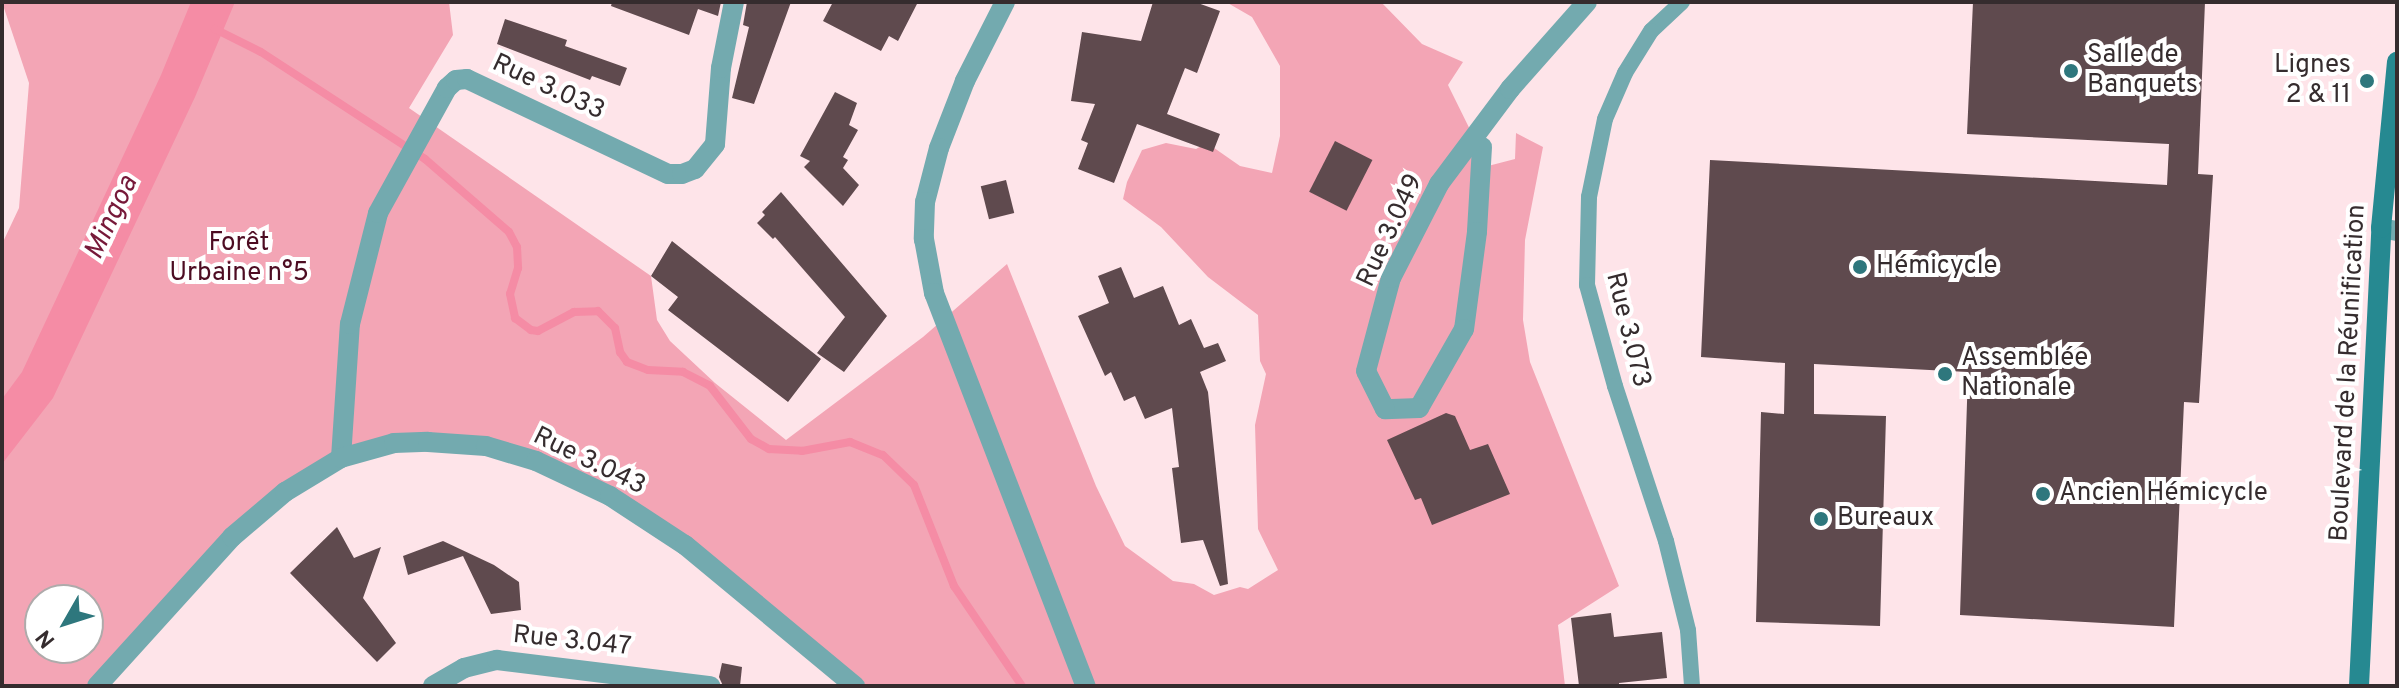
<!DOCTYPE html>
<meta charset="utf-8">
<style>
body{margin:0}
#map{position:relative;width:2399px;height:688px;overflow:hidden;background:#fee4e9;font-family:Overpass,sans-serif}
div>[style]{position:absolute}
.green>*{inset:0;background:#f3a5b5}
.water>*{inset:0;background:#f58ca5}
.stream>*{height:8px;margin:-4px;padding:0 4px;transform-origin:4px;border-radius:4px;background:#f58ca5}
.building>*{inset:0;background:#5f4a4e;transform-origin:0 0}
.service>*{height:16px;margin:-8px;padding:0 8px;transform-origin:8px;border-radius:8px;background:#73aaaf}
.minor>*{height:20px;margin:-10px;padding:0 10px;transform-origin:10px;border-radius:10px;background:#73aaaf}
.tertiary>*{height:20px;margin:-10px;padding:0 10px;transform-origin:10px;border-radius:10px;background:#73aaaf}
.secondary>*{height:20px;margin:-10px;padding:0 10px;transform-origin:10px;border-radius:10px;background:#268991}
.dots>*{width:22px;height:22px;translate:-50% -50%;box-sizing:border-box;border:4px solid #fff;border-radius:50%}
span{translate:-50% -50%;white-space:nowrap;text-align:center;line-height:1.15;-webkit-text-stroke:8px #fff;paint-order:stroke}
.poi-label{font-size:26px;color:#352c2e}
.left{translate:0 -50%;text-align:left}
.right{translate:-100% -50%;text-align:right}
.street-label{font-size:26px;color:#352c2e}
.park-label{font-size:26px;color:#4d0c22}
.water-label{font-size:28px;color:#761939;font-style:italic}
.frame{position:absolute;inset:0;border:4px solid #352c2e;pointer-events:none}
.north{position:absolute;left:24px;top:584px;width:80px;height:80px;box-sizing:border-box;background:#fff;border:2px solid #aeabab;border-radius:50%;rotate:231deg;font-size:22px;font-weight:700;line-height:32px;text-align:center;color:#352c2e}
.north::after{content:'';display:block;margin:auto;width:28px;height:36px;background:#2e777d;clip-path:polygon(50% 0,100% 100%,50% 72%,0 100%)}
</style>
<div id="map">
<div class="green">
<div style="clip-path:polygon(evenodd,2px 2px,449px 2px,453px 35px,409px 108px,651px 276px,657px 320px,670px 341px,715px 383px,786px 440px,923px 337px,1007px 264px,1096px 486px,1125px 546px,1173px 581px,1194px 584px,1214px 595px,1240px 587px,1248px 589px,1278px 570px,1258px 529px,1255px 425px,1266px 374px,1260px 361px,1258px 315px,1208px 277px,1161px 227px,1123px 199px,1127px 182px,1142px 150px,1166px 143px,1196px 149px,1207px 143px,1240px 166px,1272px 173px,1280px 136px,1280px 66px,1252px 17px,1226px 2px,1381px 2px,1422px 44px,1463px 62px,1448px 85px,1488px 166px,1515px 159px,1516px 133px,1543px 147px,1525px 240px,1523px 320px,1530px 362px,1619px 586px,1558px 625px,1565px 686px,854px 686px,685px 547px,536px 463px,428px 444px,342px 460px,286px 494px,99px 686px,2px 686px,2px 244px,19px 208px,29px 83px,2px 2px,40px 600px,88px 600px,88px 648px,40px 648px,40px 600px)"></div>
</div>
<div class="water">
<div style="clip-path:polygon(191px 2px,235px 2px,195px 97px,53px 398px,2px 464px,2px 399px,22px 372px,161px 75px)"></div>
</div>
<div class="stream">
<div style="left:215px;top:29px;width:51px;rotate:26.6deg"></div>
<div style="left:261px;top:52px;width:196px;rotate:33.1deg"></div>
<div style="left:425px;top:159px;width:111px;rotate:41deg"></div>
<div style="left:509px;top:232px;width:17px;rotate:62deg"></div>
<div style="left:517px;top:247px;width:21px;rotate:87deg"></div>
<div style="left:518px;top:268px;width:27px;rotate:107deg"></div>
<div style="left:510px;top:294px;width:25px;rotate:78deg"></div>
<div style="left:515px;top:318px;width:20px;rotate:37deg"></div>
<div style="left:531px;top:330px;width:7px;rotate:8deg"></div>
<div style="left:538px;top:331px;width:41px;rotate:-27.8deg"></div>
<div style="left:574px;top:312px;width:24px;rotate:-2deg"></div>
<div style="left:598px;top:311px;width:24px;rotate:45deg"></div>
<div style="left:615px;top:328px;width:25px;rotate:78deg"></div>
<div style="left:620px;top:352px;width:12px;rotate:55deg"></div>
<div style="left:627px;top:362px;width:22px;rotate:21deg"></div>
<div style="left:648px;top:370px;width:35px;rotate:3deg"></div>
<div style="left:683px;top:372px;width:30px;rotate:27deg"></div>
<div style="left:710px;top:386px;width:67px;rotate:52.3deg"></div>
<div style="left:751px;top:439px;width:21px;rotate:29deg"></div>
<div style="left:769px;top:449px;width:33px;rotate:3deg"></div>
<div style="left:802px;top:451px;width:49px;rotate:-10.6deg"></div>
<div style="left:850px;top:442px;width:35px;rotate:22deg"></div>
<div style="left:883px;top:455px;width:43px;rotate:44.1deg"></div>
<div style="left:914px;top:485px;width:109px;rotate:68.4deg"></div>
<div style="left:954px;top:586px;width:121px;rotate:55.8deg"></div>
</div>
<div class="building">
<div style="clip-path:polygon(612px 2px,721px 2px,718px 16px,698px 9px,689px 35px,611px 6px)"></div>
<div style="clip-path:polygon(747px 2px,791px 2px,754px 104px,732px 98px,749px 27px,743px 25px)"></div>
<div style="clip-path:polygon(833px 2px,918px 2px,898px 41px,889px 36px,881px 51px,823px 21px)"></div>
<div style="clip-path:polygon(1153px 2px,1195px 2px,1220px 11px,1197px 73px,1185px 68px,1167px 114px,1220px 134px,1213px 152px,1137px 124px,1114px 183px,1078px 169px,1088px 143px,1081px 140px,1095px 104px,1071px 101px,1082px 32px,1141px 41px)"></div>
<div style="clip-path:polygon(1973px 2px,2205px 2px,2198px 174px,2213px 175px,2199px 403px,2184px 402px,2174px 627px,1960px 615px,1968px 372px,1814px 364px,1814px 414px,1886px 416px,1880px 626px,1756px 622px,1761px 412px,1784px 414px,1785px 363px,1701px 357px,1710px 160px,2167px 185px,2169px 144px,1967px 134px)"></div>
<div style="clip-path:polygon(505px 19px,567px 40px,565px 46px,627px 68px,620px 86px,592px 76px,590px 80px,497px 44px)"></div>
<div style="clip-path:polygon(835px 92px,857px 103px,849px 125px,858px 130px,843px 157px,848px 160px,843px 168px,859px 185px,843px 206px,804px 167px,810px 161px,800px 156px)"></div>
<div style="left:1335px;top:141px;width:42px;height:57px;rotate:27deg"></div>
<div style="left:1006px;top:180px;width:34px;height:26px;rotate:76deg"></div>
<div style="clip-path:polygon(781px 192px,887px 316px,844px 372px,817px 353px,845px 317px,775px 237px,773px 239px,757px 223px,765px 215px,762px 212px)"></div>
<div style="clip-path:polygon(672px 241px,821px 359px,788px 402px,668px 310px,678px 297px,651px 276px)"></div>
<div style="clip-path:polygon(1121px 267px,1134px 298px,1163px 286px,1179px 325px,1191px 319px,1204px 348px,1218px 343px,1226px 361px,1200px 372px,1208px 392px,1228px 584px,1220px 586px,1203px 540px,1181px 543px,1172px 468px,1179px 467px,1172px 408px,1145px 419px,1135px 396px,1124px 401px,1111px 372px,1105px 376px,1078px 316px,1109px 303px,1098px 276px)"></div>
<div style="clip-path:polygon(1446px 413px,1455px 416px,1470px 450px,1488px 444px,1510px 494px,1432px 525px,1421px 498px,1415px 500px,1387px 440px)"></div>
<div style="clip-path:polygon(337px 527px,354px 558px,381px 547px,363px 598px,396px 643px,377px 662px,290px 573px)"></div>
<div style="clip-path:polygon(443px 541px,494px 565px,519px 582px,521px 610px,491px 614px,463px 556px,408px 575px,403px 556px)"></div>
<div style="clip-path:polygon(1611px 613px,1614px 637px,1662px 632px,1667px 678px,1619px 683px,1619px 686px,1579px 686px,1571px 618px)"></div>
<div style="clip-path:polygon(722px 663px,742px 667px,740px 686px,723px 686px,719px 677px)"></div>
</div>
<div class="service">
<div style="left:1682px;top:2px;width:42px;rotate:136.9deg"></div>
<div style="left:1651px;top:31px;width:49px;rotate:121.8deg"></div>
<div style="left:1625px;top:73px;width:50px;rotate:113.5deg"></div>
<div style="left:1605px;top:119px;width:80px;rotate:101.6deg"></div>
<div style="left:1589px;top:197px;width:88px;rotate:91.3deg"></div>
<div style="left:1587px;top:285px;width:105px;rotate:74.5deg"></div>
<div style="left:1615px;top:386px;width:163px;rotate:71.8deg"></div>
<div style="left:1666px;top:541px;width:92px;rotate:76.1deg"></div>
<div style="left:1688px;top:630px;width:56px;rotate:85.9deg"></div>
</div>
<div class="minor">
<div style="left:1482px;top:147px;width:85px;rotate:93.4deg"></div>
<div style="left:1477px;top:232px;width:98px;rotate:97.6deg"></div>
<div style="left:1464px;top:329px;width:91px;rotate:119.7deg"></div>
<div style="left:1419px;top:408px;width:34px;rotate:178deg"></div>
<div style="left:1385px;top:409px;width:42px;rotate:-116.6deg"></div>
<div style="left:1366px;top:371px;width:96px;rotate:-75deg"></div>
<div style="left:1391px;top:278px;width:106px;rotate:-62.9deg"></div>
<div style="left:1439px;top:184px;width:119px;rotate:-53.2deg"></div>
<div style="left:1510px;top:89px;width:116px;rotate:-48.5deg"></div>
<div style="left:341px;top:458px;width:134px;rotate:-86.2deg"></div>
<div style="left:350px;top:324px;width:114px;rotate:-75.8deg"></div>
<div style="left:378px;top:213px;width:143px;rotate:-61.1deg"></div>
<div style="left:447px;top:88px;width:12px;rotate:-42deg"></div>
<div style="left:456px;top:80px;width:11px;rotate:-5deg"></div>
<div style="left:467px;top:79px;width:222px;rotate:25.3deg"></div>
<div style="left:668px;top:174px;width:14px"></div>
<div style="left:682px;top:174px;width:14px;rotate:-21deg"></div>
<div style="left:695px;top:169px;width:32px;rotate:-51deg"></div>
<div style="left:715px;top:144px;width:76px;rotate:-85.5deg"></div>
<div style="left:721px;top:68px;width:67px;rotate:-78.9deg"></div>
<div style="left:433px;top:686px;width:36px;rotate:-30deg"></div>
<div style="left:464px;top:668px;width:34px;rotate:-14deg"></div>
<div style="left:497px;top:660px;width:215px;rotate:7deg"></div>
</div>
<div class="tertiary">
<div style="left:1005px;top:2px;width:89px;rotate:116.9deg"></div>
<div style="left:965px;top:81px;width:72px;rotate:111.2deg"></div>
<div style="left:939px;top:148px;width:56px;rotate:104.5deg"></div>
<div style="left:925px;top:202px;width:37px;rotate:92deg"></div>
<div style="left:924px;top:239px;width:55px;rotate:79.5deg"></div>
<div style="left:934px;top:293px;width:421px;rotate:68.9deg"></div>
<div style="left:2381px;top:228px;width:16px;rotate:11deg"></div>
<div style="left:97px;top:686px;width:201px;rotate:-47.8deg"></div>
<div style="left:232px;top:537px;width:70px;rotate:-40.3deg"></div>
<div style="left:285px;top:492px;width:66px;rotate:-31.3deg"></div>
<div style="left:341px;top:458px;width:55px;rotate:-15.8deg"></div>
<div style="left:394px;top:443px;width:34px;rotate:-2deg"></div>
<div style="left:428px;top:442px;width:58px;rotate:3.9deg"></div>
<div style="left:486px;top:446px;width:52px;rotate:16.7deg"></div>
<div style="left:536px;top:461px;width:82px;rotate:25.3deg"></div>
<div style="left:610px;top:496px;width:90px;rotate:33.2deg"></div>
<div style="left:685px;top:545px;width:221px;rotate:39.7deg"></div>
</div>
<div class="secondary">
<div style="left:2359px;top:686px;width:459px;rotate:-87.2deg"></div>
<div style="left:2381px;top:228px;width:167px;rotate:-84.5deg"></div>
</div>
<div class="dots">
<div style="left:2071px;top:71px;background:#2e777d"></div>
<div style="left:2367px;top:81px;background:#2e777d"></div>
<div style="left:1860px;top:267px;background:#2e777d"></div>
<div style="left:1945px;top:374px;background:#2e777d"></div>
<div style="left:2043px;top:494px;background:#2e777d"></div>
<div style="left:1821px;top:519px;background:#2e777d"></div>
</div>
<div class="poi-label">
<span class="left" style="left:2087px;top:71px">Salle de<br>Banquets</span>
<span class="right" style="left:2351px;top:81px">Lignes<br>2 &amp; 11</span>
<span class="left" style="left:1876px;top:267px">Hémicycle</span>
<span class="left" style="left:1961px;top:374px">Assemblée<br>Nationale</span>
<span class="left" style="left:2059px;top:494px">Ancien Hémicycle</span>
<span class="left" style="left:1837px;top:519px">Bureaux</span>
</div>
<div class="street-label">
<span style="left:548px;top:88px;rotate:25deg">Rue 3.033</span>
<span style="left:1391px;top:231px;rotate:-65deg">Rue 3.049</span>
<span style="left:1627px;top:330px;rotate:76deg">Rue 3.073</span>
<span style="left:2349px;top:373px;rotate:-87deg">Boulevard de la Réunification</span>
<span style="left:589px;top:462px;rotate:26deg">Rue 3.043</span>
<span style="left:572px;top:642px;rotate:6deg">Rue 3.047</span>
</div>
<div class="park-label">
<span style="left:239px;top:259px">Forêt<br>Urbaine n°5</span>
</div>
<div class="water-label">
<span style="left:112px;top:218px;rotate:-65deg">Mingoa</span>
</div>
<div class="frame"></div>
<div class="north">N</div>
</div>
